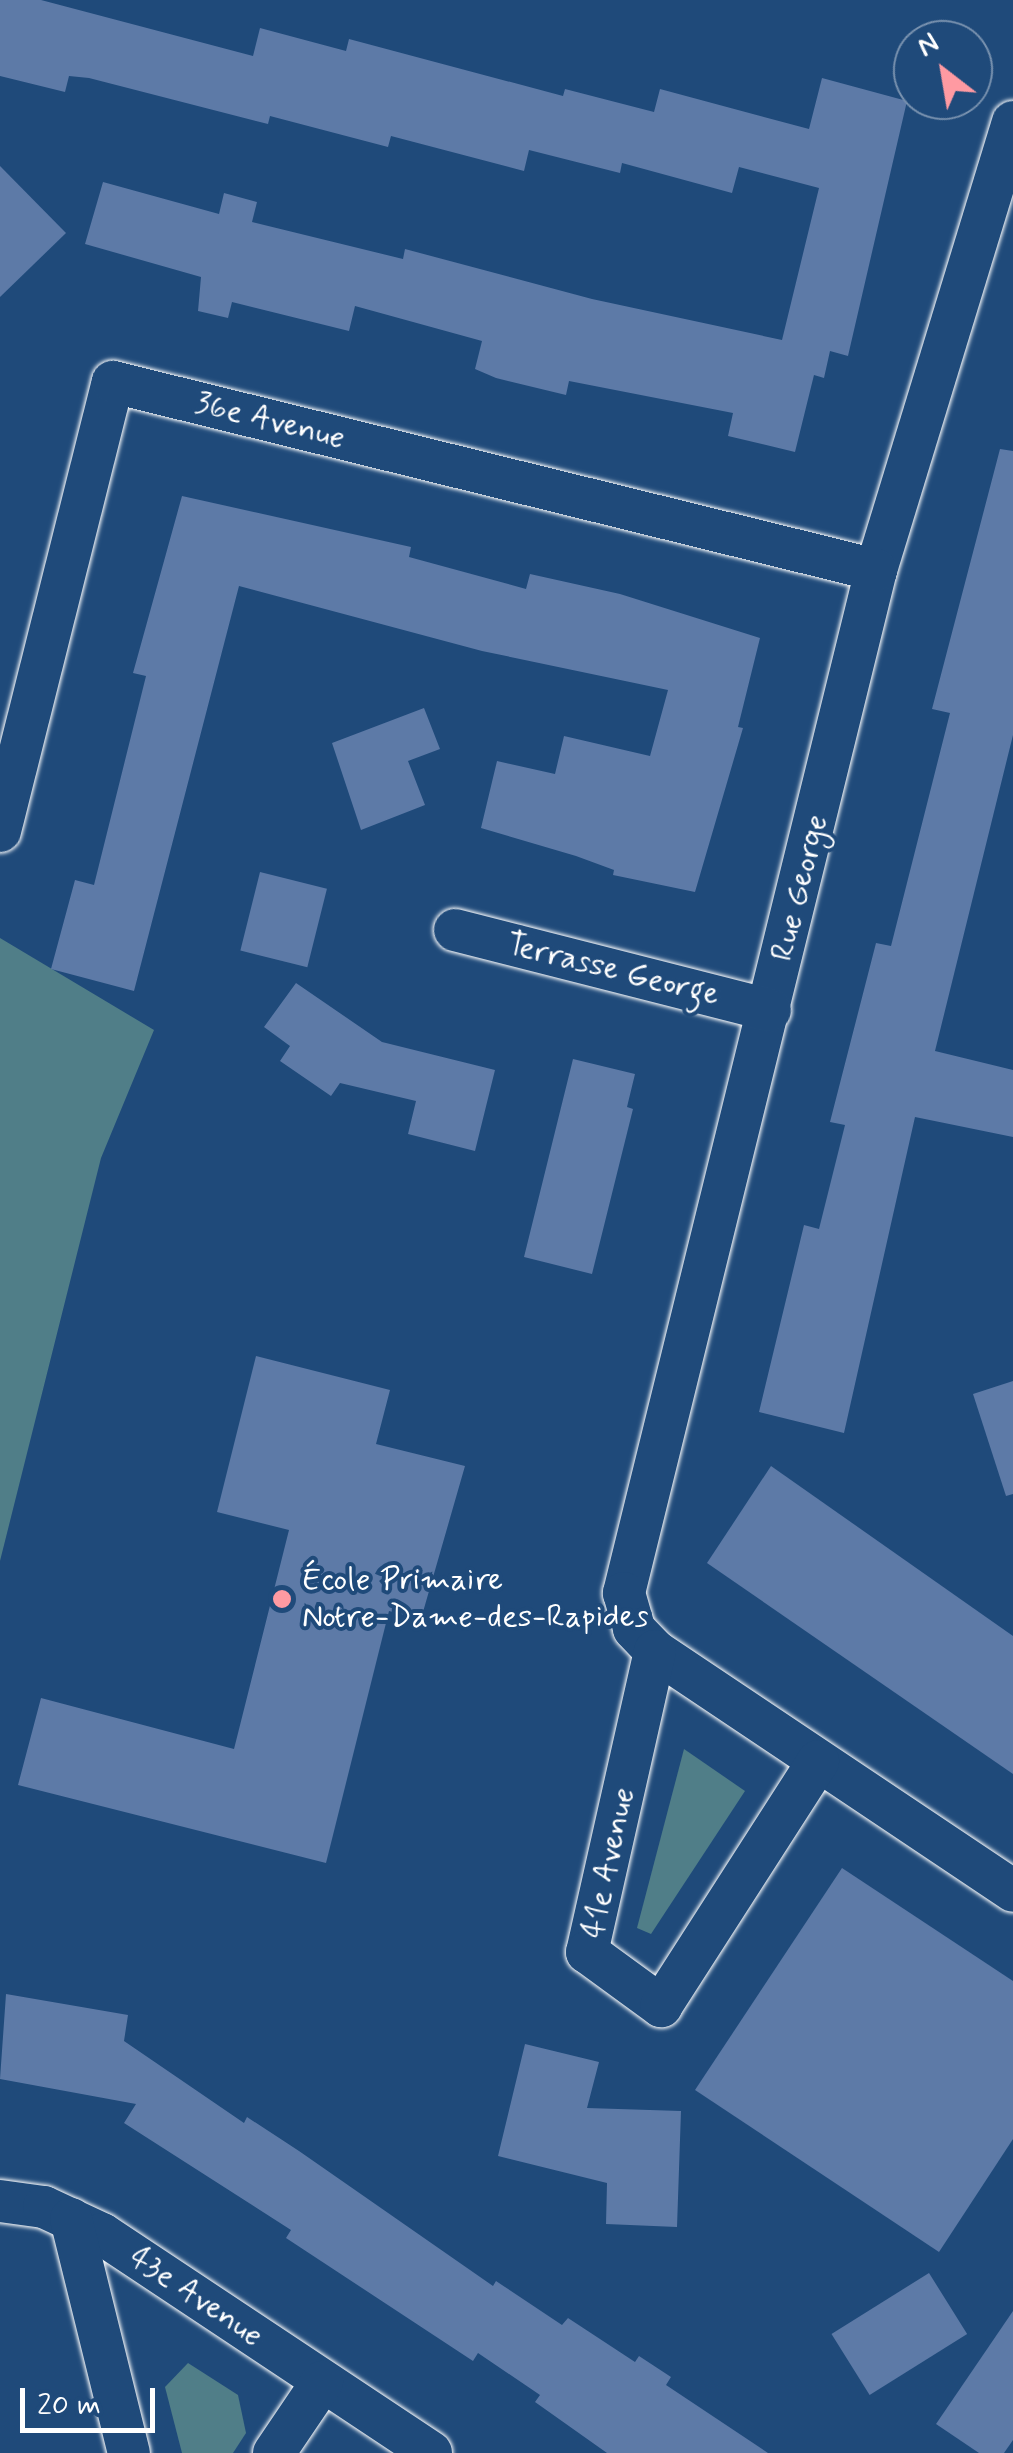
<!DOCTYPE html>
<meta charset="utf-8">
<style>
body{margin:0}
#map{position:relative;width:1013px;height:2453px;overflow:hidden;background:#1f4a7a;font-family:Mynerve,sans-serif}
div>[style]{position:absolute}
.green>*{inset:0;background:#507e88}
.building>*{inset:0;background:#5d7aa7;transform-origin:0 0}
.roads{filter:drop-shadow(0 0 2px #fff) drop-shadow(0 0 2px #fff)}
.minor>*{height:42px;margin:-21px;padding:0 21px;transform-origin:21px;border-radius:21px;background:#1f4a7a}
.dots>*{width:28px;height:28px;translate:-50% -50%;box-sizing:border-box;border:5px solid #1f4a7a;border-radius:50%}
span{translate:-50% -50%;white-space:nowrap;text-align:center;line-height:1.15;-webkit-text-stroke:8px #1f4a7a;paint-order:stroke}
.street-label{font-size:32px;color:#fff}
.poi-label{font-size:32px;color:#fff}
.left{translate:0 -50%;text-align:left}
.north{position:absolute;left:893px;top:20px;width:100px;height:100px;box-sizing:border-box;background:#1f4a7a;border:2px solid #7992af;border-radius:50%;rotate:329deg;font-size:28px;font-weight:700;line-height:40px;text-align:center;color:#fff}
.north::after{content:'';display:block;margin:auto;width:35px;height:45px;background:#ff9aa2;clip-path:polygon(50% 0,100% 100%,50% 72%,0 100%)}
.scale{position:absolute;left:20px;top:2388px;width:135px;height:45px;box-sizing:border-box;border:5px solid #fff;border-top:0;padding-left:12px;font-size:30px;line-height:35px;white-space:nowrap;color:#fff;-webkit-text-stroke:8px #1f4a7a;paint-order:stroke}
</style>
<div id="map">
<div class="green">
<div style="clip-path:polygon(0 938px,154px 1030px,101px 1158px,0 1561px)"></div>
<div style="clip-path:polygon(684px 1749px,745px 1791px,651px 1934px,637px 1928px)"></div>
<div style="clip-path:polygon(188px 2363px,238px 2395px,246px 2433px,233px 2453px,182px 2453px,165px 2387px)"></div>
</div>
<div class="building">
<div style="clip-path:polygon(0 0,41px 0,253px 56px,260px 28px,346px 51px,349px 39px,563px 96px,565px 89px,654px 112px,660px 89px,809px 129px,822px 78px,907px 101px,848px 356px,830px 351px,824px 378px,814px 375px,795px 452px,728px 436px,733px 413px,569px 381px,566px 395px,496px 378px,475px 369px,482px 341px,355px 306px,349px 331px,232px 302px,228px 318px,198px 311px,201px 277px,85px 244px,103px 182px,219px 214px,224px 193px,257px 202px,252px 222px,403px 259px,405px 249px,592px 299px,782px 340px,819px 188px,739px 167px,732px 193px,622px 163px,620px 173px,529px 150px,524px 171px,391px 136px,388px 147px,270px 116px,268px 124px,89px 78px,69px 76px,65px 92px,0 76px)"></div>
<div style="clip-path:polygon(0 166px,66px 233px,0 297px)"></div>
<div style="clip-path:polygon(1000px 449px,1013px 451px,1013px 735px,935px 1051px,1013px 1070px,1013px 1137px,915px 1117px,844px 1433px,759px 1412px,804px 1225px,819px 1229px,845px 1125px,830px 1122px,876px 943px,891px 946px,950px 713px,932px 709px)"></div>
<div style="clip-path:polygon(182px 496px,411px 547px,409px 557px,526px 589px,530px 574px,620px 594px,760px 638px,738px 727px,743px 728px,695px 892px,613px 875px,614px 870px,576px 856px,481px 828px,497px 761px,555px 774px,564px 736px,650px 756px,668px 690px,482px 651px,239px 586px,134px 991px,51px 969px,75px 880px,94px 885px,146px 676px,133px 673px)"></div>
<div style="clip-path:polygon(424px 708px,440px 749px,408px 761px,425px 805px,361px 830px,332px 743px)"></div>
<div style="left:260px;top:872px;width:69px;height:81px;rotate:14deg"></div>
<div style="clip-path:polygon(296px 983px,382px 1042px,495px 1070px,475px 1151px,408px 1134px,416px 1101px,340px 1083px,331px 1096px,280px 1061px,290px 1046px,264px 1027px)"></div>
<div style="clip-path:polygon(573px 1059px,635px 1074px,627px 1107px,633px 1109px,592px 1274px,524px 1257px)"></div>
<div style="clip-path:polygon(256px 1356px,390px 1390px,376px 1444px,465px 1466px,421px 1619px,389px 1611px,326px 1863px,18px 1785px,41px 1698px,234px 1749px,289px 1530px,217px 1512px)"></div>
<div style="clip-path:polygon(1013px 1381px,1013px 1494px,1006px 1496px,973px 1394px)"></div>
<div style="clip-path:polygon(771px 1466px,1013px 1636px,1013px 1774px,707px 1563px)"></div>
<div style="clip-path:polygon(842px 1868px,1013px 1981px,1013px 2139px,939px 2252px,695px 2090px)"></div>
<div style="clip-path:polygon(6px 1994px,128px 2015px,124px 2041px,244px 2123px,247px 2117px,299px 2151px,493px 2286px,496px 2281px,562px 2325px,568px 2318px,635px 2362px,639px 2356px,671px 2377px,666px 2385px,768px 2453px,607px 2453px,535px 2402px,540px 2395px,478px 2353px,473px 2361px,286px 2238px,291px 2230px,124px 2123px,136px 2104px,0 2079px)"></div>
<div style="clip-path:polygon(525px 2044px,599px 2062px,587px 2108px,681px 2111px,677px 2227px,606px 2224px,607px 2183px,498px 2156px)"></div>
<div style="left:929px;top:2273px;width:72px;height:115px;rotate:58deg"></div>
<div style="clip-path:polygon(1013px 2311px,1013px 2440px,1004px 2453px,979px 2453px,936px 2424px)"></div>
</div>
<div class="roads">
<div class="minor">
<div style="left:1013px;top:122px;width:468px;rotate:107deg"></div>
<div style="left:876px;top:570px;width:1054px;rotate:103.84deg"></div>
<div style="left:624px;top:1593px;width:37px;rotate:74deg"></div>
<div style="left:634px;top:1629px;width:30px;rotate:46deg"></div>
<div style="left:655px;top:1651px;width:431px;rotate:33.8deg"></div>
<div style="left:0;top:831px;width:463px;rotate:-75.9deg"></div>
<div style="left:113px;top:382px;width:786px;rotate:13.84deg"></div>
<div style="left:455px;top:930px;width:325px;rotate:14.3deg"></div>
<div style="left:655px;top:1651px;width:309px;rotate:102.7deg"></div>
<div style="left:587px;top:1952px;width:92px;rotate:36.1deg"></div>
<div style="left:661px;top:2006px;width:291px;rotate:-57.3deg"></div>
<div style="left:0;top:2201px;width:44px;rotate:7.8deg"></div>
<div style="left:44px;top:2207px;width:64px;rotate:25deg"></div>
<div style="left:102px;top:2234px;width:395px;rotate:33.6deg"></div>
<div style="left:71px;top:2219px;width:241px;rotate:76.1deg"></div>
<div style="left:274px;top:2453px;width:86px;rotate:-55.9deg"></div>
</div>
</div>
<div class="dots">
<div style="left:282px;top:1599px;background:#ff9aa2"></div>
</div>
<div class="street-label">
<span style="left:270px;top:421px;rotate:14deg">36e Avenue</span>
<span style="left:800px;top:888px;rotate:-76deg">Rue George</span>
<span style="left:613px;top:970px;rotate:14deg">Terrasse George</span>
<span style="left:609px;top:1863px;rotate:-78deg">41e Avenue</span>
<span style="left:196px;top:2297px;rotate:34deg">43e Avenue</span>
</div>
<div class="poi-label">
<span class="left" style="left:302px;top:1599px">École Primaire<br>Notre-Dame-des-Rapides</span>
</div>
<div class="north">N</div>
<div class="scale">20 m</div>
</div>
